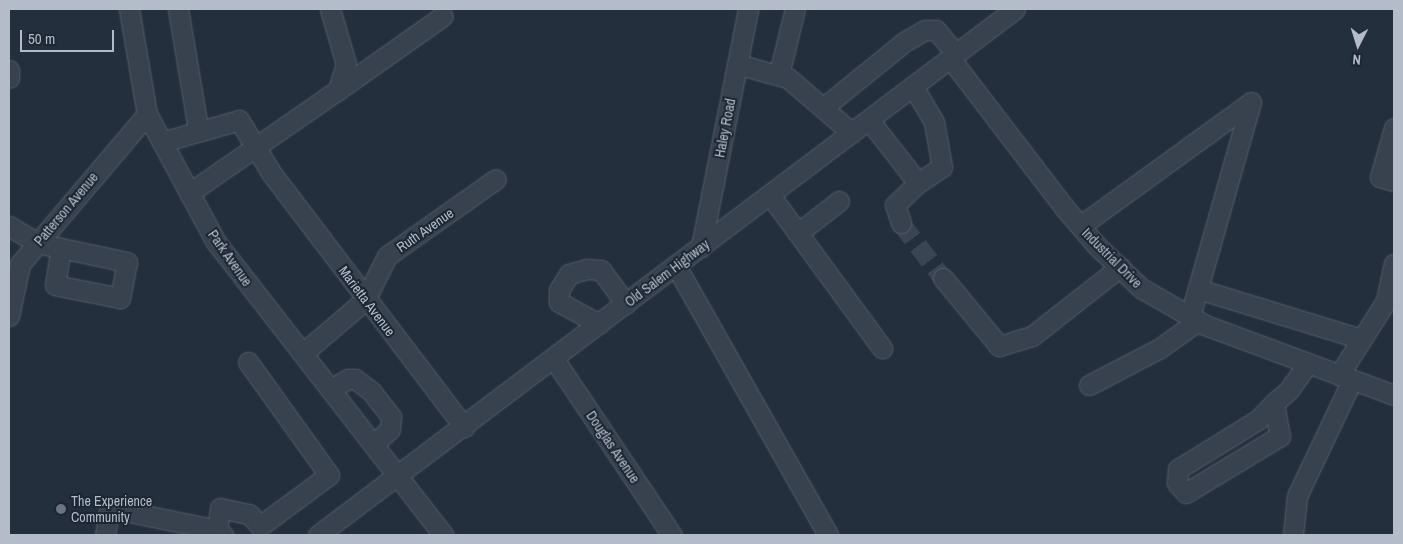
<!DOCTYPE html>
<style>
body{margin:0}
#map{position:relative;width:1403px;height:544px;overflow:hidden;background:#242f3e;font-family:"Archivo Narrow",sans-serif}
div>[style]{position:absolute}
.minor-tunnel>*{height:19px;margin-top:-9.5px;transform-origin:0;background:repeating-linear-gradient(90deg,#3a4453 0 19px,transparent 0 28px)}
.roads{filter:drop-shadow(0 0 1px #565f6c) drop-shadow(0 0 1px #565f6c)}
.minor>*{height:19px;margin:-9.5px;padding:0 9.5px;transform-origin:9.5px;border-radius:9.5px;background:#38414e}
.dots>*{width:14px;height:14px;translate:-50% -50%;box-sizing:border-box;border:2px solid #1d2633;border-radius:50%}
span{translate:-50% -50%;white-space:nowrap;text-align:center;line-height:1.15;-webkit-text-stroke:4px #1d2633;paint-order:stroke}
.street-label{font-size:14px;color:#b4bcc9}
.poi-label{font-size:14px;color:#b4bcc9}
.left{translate:0 -50%;text-align:left}
.frame{position:absolute;inset:0;border:10px solid #b4bcc9;pointer-events:none}
.north{position:absolute;left:1333px;top:20px;width:50px;height:50px;-webkit-text-stroke:4px #1d2633;paint-order:stroke;rotate:185deg;font-size:14px;font-weight:700;line-height:20px;text-align:center;color:#b4bcc9}
.north::after{content:'';display:block;margin:auto;width:18px;height:22px;background:#b4bcc9;clip-path:polygon(50% 0,100% 100%,50% 72%,0 100%)}
.scale{position:absolute;left:20px;top:30px;width:94px;height:22px;box-sizing:border-box;border:2px solid #b4bcc9;border-top:0;padding-left:6px;font-size:15px;line-height:18px;white-space:nowrap;color:#b4bcc9;-webkit-text-stroke:4px #1d2633;paint-order:stroke}
</style>
<div id="map">
<div class="minor-tunnel">
<div style="left:901px;top:223px;width:69px;rotate:52.6deg"></div>
</div>
<div class="roads">
<div class="minor">
<div style="left:129px;top:9px;width:107px;rotate:80.3deg"></div>
<div style="left:147px;top:114px;width:145px;rotate:61.7deg"></div>
<div style="left:216px;top:242px;width:371px;rotate:52.2deg"></div>
<div style="left:178px;top:9px;width:122px;rotate:80.5deg"></div>
<div style="left:950px;top:58px;width:186px;rotate:52.6deg"></div>
<div style="left:1063px;top:206px;width:52px;rotate:49.6deg"></div>
<div style="left:1097px;top:246px;width:61px;rotate:43.7deg"></div>
<div style="left:1141px;top:288px;width:74px;rotate:30deg"></div>
<div style="left:1205px;top:325px;width:202px;rotate:20.3deg"></div>
<div style="left:737px;top:64px;width:53px;rotate:15.4deg"></div>
<div style="left:788px;top:78px;width:84px;rotate:40.7deg"></div>
<div style="left:9px;top:70px;width:8px;rotate:90deg"></div>
<div style="left:779px;top:74px;width:67px;rotate:-76.2deg"></div>
<div style="left:338px;top:90px;width:128px;rotate:-35.2deg"></div>
<div style="left:824px;top:107px;width:103px;rotate:-39.1deg"></div>
<div style="left:904px;top:42px;width:24px;rotate:-30deg"></div>
<div style="left:925px;top:30px;width:11px"></div>
<div style="left:936px;top:30px;width:31px;rotate:50deg"></div>
<div style="left:869px;top:120px;width:80px;rotate:52.1deg"></div>
<div style="left:918px;top:183px;width:29px;rotate:-34deg"></div>
<div style="left:942px;top:167px;width:46px;rotate:-100.1deg"></div>
<div style="left:934px;top:122px;width:42px;rotate:-120.3deg"></div>
<div style="left:1394px;top:128px;width:51px;rotate:105.9deg"></div>
<div style="left:1380px;top:177px;width:15px;rotate:16deg"></div>
<div style="left:162px;top:142px;width:80px;rotate:-15.9deg"></div>
<div style="left:239px;top:120px;width:63px;rotate:58.6deg"></div>
<div style="left:272px;top:174px;width:318px;rotate:52.8deg"></div>
<div style="left:189px;top:193px;width:181px;rotate:-34.7deg"></div>
<div style="left:338px;top:90px;width:27px;rotate:-73deg"></div>
<div style="left:346px;top:64px;width:57px;rotate:-106.2deg"></div>
<div style="left:770px;top:195px;width:190px;rotate:53.8deg"></div>
<div style="left:901px;top:223px;width:19px;rotate:-108deg"></div>
<div style="left:895px;top:205px;width:32px;rotate:-44deg"></div>
<div style="left:9px;top:226px;width:33px;rotate:31deg"></div>
<div style="left:37px;top:243px;width:92px;rotate:11.9deg"></div>
<div style="left:127px;top:262px;width:37px;rotate:101deg"></div>
<div style="left:120px;top:298px;width:66px;rotate:-168.7deg"></div>
<div style="left:55px;top:285px;width:37px;rotate:-81deg"></div>
<div style="left:1080px;top:226px;width:211px;rotate:-35.9deg"></div>
<div style="left:1251px;top:102px;width:223px;rotate:105.9deg"></div>
<div style="left:798px;top:233px;width:52px;rotate:-38deg"></div>
<div style="left:701px;top:247px;width:243px;rotate:-78.8deg"></div>
<div style="left:676px;top:266px;width:309px;rotate:60.5deg"></div>
<div style="left:943px;top:278px;width:88px;rotate:50.5deg"></div>
<div style="left:999px;top:346px;width:34px;rotate:-17deg"></div>
<div style="left:1032px;top:336px;width:112px;rotate:-38.1deg"></div>
<div style="left:1198px;top:289px;width:171px;rotate:17deg"></div>
<div style="left:9px;top:316px;width:53px;rotate:-78.1deg"></div>
<div style="left:20px;top:264px;width:197px;rotate:-49.7deg"></div>
<div style="left:599px;top:324px;width:46px;rotate:-151.2deg"></div>
<div style="left:559px;top:302px;width:12px;rotate:-90deg"></div>
<div style="left:559px;top:290px;width:19px;rotate:-58deg"></div>
<div style="left:569px;top:274px;width:18px;rotate:-16deg"></div>
<div style="left:586px;top:269px;width:15px;rotate:4deg"></div>
<div style="left:601px;top:270px;width:42px;rotate:53.7deg"></div>
<div style="left:303px;top:353px;width:82px;rotate:-40.5deg"></div>
<div style="left:365px;top:300px;width:49px;rotate:-63.4deg"></div>
<div style="left:387px;top:256px;width:133px;rotate:-35.2deg"></div>
<div style="left:554px;top:359px;width:212px;rotate:56.2deg"></div>
<div style="left:1339px;top:375px;width:88px;rotate:-57.6deg"></div>
<div style="left:1386px;top:301px;width:38px;rotate:-78deg"></div>
<div style="left:1089px;top:385px;width:80px;rotate:-27.5deg"></div>
<div style="left:1160px;top:348px;width:47px;rotate:-35.4deg"></div>
<div style="left:330px;top:389px;width:21px;rotate:-29deg"></div>
<div style="left:348px;top:379px;width:7px"></div>
<div style="left:355px;top:379px;width:20px;rotate:37deg"></div>
<div style="left:371px;top:391px;width:33px;rotate:52deg"></div>
<div style="left:391px;top:417px;width:12px;rotate:95deg"></div>
<div style="left:390px;top:429px;width:22px;rotate:137deg"></div>
<div style="left:1274px;top:403px;width:34px;rotate:80deg"></div>
<div style="left:1280px;top:436px;width:110px;rotate:148.8deg"></div>
<div style="left:1186px;top:493px;width:13px;rotate:-132deg"></div>
<div style="left:1177px;top:483px;width:14px;rotate:-86deg"></div>
<div style="left:1178px;top:469px;width:95px;rotate:-31.7deg"></div>
<div style="left:1259px;top:419px;width:22px;rotate:-47deg"></div>
<div style="left:1274px;top:403px;width:20px;rotate:-41deg"></div>
<div style="left:1289px;top:390px;width:33px;rotate:-55deg"></div>
<div style="left:217px;top:530px;width:22px;rotate:-82deg"></div>
<div style="left:220px;top:508px;width:30px;rotate:12deg"></div>
<div style="left:249px;top:514px;width:16px;rotate:47deg"></div>
<div style="left:260px;top:526px;width:86px;rotate:-36.5deg"></div>
<div style="left:329px;top:475px;width:139px;rotate:-125.6deg"></div>
<div style="left:105px;top:535px;width:27px;rotate:-80deg"></div>
<div style="left:110px;top:508px;width:109px;rotate:11.6deg"></div>
<div style="left:217px;top:530px;width:8px;rotate:40deg"></div>
<div style="left:318px;top:535px;width:873px;rotate:-37.04deg"></div>
<div style="left:1293px;top:535px;width:39px;rotate:-84deg"></div>
<div style="left:1297px;top:496px;width:128px;rotate:-64.6deg"></div>
</div>
</div>
<div class="dots">
<div style="left:61px;top:509px;background:#6b7280"></div>
</div>
<div class="street-label">
<span style="left:725px;top:128px;rotate:-79deg">Haley Road</span>
<span style="left:66px;top:209px;rotate:-50deg">Patterson Avenue</span>
<span style="left:425px;top:230px;rotate:-35deg">Ruth Avenue</span>
<span style="left:230px;top:258px;rotate:55deg">Park Avenue</span>
<span style="left:1112px;top:258px;rotate:45deg">Industrial Drive</span>
<span style="left:667px;top:273px;rotate:-37deg">Old Salem Highway</span>
<span style="left:367px;top:301px;rotate:53deg">Marietta Avenue</span>
<span style="left:613px;top:447px;rotate:56deg">Douglas Avenue</span>
</div>
<div class="poi-label">
<span class="left" style="left:71px;top:509px">The Experience<br>Community</span>
</div>
<div class="frame"></div>
<div class="north">N</div>
<div class="scale">50 m</div>
</div>
